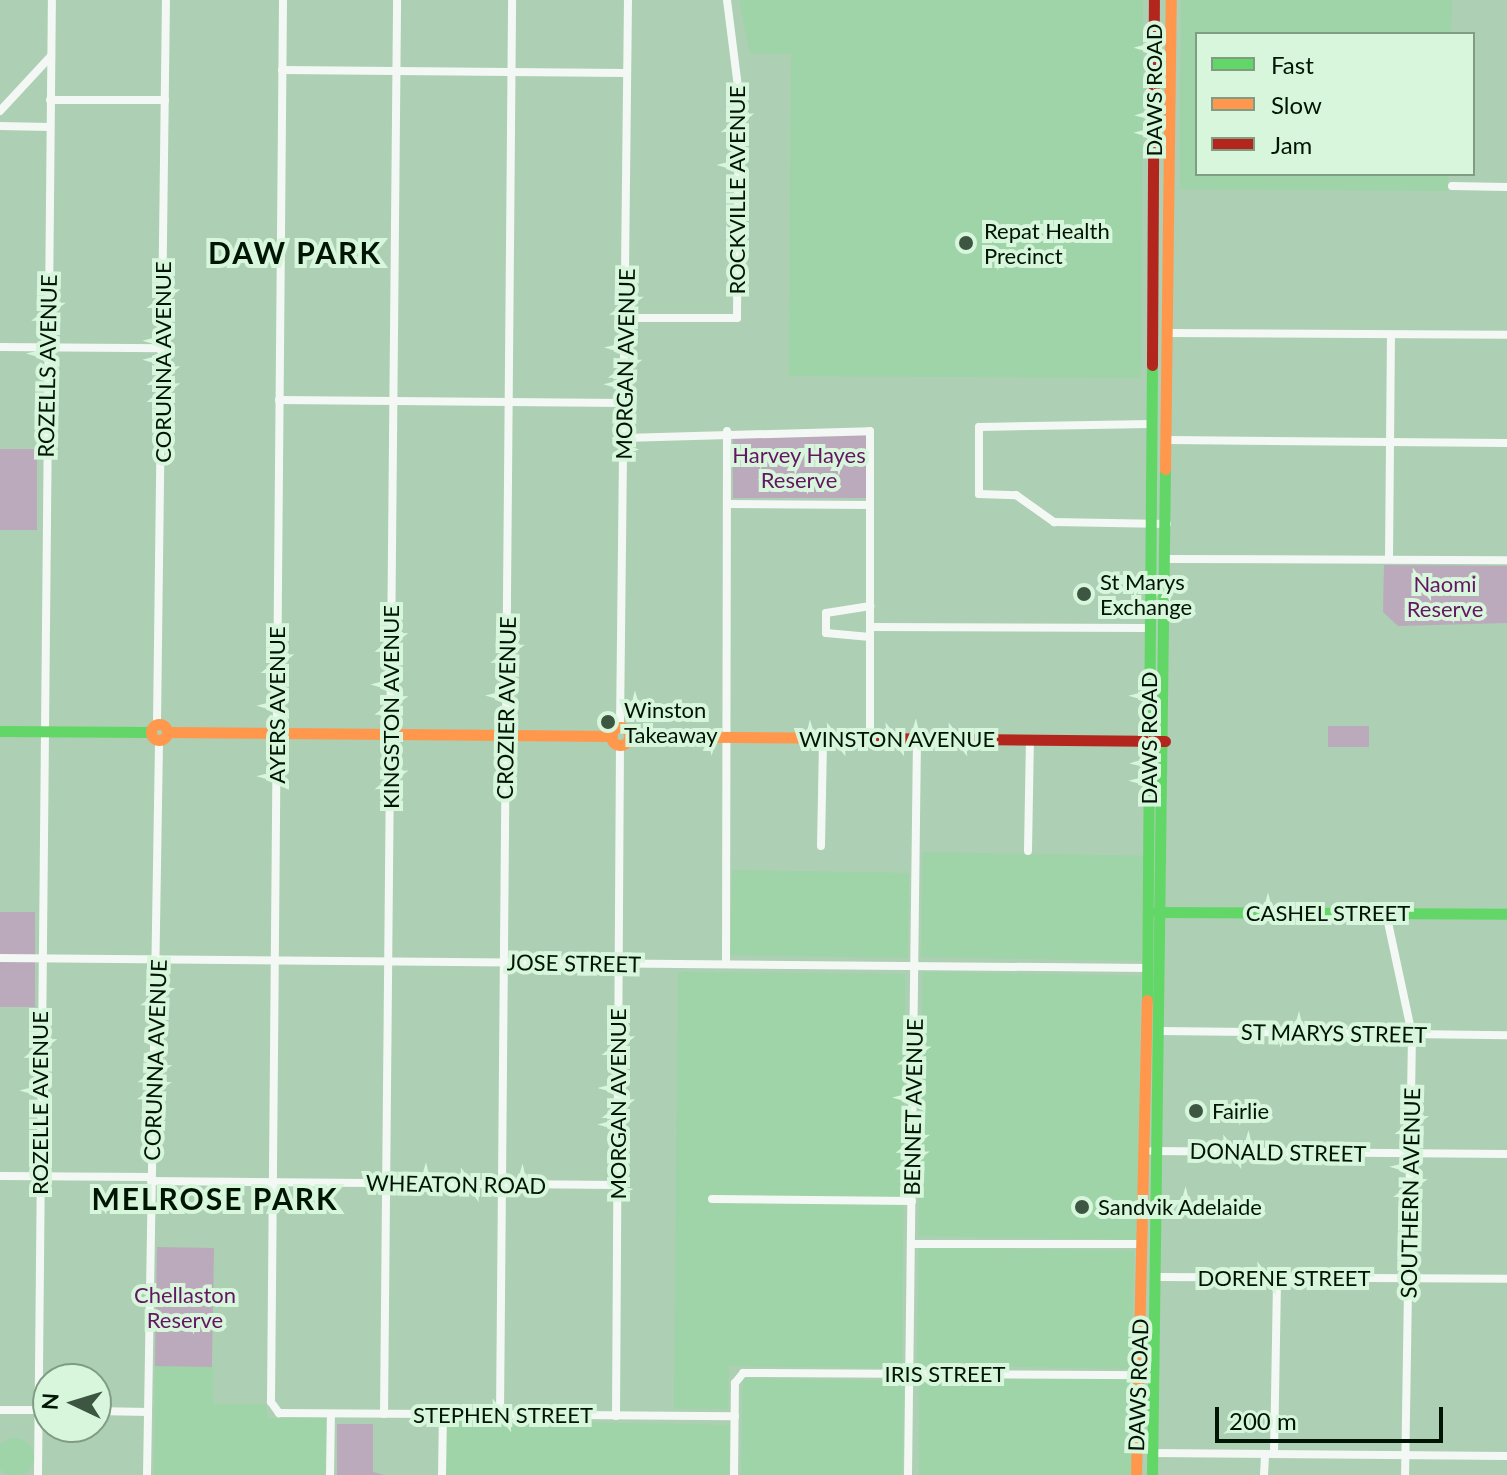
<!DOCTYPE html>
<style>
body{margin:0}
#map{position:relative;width:1507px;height:1475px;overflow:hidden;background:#adcfb3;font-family:Lato,sans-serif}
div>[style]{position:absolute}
.built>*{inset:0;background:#9ed4a7;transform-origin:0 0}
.round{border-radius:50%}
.green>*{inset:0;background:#bab;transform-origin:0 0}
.street>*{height:8px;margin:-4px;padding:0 4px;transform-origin:4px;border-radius:4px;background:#f3f8f4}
.fast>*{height:11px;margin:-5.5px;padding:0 5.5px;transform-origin:5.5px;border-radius:5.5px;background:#63d668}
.slow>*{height:11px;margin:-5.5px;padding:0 5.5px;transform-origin:5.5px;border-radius:5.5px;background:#ff974d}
.slow>.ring{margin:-5.5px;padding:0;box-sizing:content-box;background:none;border:11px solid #ff974d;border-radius:50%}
.jam>*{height:11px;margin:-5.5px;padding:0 5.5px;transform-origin:5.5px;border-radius:5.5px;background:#b3261e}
.dots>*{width:22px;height:22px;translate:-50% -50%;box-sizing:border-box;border:4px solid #d7f6db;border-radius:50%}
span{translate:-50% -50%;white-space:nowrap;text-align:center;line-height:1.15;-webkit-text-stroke:8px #d7f6db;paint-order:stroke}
.street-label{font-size:22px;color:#001504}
.poi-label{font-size:22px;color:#001504}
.left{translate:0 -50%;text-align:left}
.park-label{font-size:22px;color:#631661}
.district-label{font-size:30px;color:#001504;font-weight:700;letter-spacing:2px}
.legend{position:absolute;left:1195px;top:32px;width:280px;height:144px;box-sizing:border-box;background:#d7f6db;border:2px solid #819c85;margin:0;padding:10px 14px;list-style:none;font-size:24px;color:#001504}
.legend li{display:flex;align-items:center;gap:16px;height:40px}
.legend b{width:40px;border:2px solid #819c85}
.north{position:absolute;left:32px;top:1363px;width:80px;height:80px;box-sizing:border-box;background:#d7f6db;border:2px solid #819c85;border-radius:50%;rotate:274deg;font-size:22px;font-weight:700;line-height:32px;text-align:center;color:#001504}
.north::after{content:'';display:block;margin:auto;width:28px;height:36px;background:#3d5641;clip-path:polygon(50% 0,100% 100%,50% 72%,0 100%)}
.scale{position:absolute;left:1215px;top:1407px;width:228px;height:36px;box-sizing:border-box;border:4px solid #001504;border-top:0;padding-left:10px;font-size:24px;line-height:28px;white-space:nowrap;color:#001504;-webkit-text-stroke:6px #d7f6db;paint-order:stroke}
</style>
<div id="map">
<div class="built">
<div style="clip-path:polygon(739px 0,1143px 0,1141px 378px,789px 376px,791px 54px,750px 53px)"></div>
<div style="clip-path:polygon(1181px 0,1452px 0,1451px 34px,1197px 34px,1197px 174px,1448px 174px,1448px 191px,1180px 189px)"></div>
<div style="left:923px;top:852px;width:220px;height:105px;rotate:1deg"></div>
<div style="left:732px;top:870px;width:177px;height:85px;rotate:1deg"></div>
<div style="clip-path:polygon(678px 972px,905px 974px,902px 1368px,729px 1366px,728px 1409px,674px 1409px)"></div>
<div style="left:923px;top:972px;width:218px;height:264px;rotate:1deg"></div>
<div style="left:919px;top:1247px;width:215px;height:118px;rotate:1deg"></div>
<div style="clip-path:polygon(155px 1366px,213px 1366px,213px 1404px,266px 1404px,267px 1418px,326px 1418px,325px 1475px,154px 1475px)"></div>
<div style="left:743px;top:1378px;width:161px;height:97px;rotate:1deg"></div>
<div style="left:919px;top:1379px;width:212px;height:96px"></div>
<div style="left:447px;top:1420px;width:283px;height:55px;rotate:1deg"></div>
<div class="round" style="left:-4px;top:1438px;width:38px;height:38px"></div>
</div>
<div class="green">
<div style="left:733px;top:435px;width:133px;height:63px"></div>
<div style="left:0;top:449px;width:37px;height:81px"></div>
<div style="clip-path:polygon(1384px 565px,1507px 566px,1507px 623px,1398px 626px,1383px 612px)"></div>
<div style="left:1328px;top:726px;width:41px;height:21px"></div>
<div style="left:0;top:912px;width:35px;height:95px"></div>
<div style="left:157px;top:1247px;width:57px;height:119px;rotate:1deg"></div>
<div style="clip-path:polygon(337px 1424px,373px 1424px,373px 1472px,384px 1475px,337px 1475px)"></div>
</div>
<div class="street">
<div style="left:283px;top:0;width:1402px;rotate:90.49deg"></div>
<div style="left:271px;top:1402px;width:14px;rotate:54deg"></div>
<div style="left:279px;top:1413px;width:456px;rotate:0.4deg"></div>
<div style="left:282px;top:70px;width:345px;rotate:0.5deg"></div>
<div style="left:50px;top:100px;width:115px"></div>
<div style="left:0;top:111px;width:74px;rotate:-47.2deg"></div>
<div style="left:0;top:126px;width:50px;rotate:1.1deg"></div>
<div style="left:1452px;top:186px;width:55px;rotate:1deg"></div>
<div style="left:625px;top:318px;width:112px"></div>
<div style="left:737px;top:318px;width:223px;rotate:-89.5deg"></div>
<div style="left:739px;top:95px;width:96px;rotate:-97.2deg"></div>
<div style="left:1169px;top:333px;width:338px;rotate:0.3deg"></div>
<div style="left:0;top:347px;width:162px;rotate:0.4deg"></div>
<div style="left:279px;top:400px;width:345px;rotate:0.5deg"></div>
<div style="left:1151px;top:424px;width:172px;rotate:179deg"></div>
<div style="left:979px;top:427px;width:67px;rotate:90deg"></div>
<div style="left:979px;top:494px;width:37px;rotate:2deg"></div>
<div style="left:1016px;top:495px;width:47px;rotate:35.4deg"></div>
<div style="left:1054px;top:522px;width:113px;rotate:1deg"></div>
<div style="left:624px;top:438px;width:246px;rotate:-1.6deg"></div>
<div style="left:870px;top:431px;width:307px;rotate:90deg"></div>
<div style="left:1168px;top:440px;width:339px;rotate:0.5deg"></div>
<div style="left:727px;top:504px;width:143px;rotate:0.4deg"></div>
<div style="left:1167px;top:559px;width:340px;rotate:0.2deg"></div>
<div style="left:1389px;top:559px;width:224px;rotate:-89.5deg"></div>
<div style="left:870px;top:627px;width:279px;rotate:0.2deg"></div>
<div style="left:870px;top:637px;width:44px;rotate:-174.8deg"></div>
<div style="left:826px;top:633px;width:20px;rotate:-90deg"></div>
<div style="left:826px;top:613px;width:45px;rotate:-9deg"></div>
<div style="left:157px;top:724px;width:724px;rotate:-89.29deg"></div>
<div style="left:620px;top:727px;width:727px;rotate:-89.37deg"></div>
<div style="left:821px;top:846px;width:108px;rotate:-88.9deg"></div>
<div style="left:1028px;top:851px;width:111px;rotate:-89deg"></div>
<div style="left:1386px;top:913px;width:124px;rotate:77.9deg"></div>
<div style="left:1412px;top:1034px;width:441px;rotate:90.9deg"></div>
<div style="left:0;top:958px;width:1148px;rotate:0.5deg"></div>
<div style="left:726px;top:964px;width:533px;rotate:-89.89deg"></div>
<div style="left:1161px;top:1031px;width:346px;rotate:0.7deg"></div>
<div style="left:1152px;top:1151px;width:355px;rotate:0.5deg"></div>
<div style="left:0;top:1176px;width:151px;rotate:0.4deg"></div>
<div style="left:151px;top:1181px;width:466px;rotate:0.5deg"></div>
<div style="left:712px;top:1199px;width:200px;rotate:0.6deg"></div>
<div style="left:911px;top:1244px;width:232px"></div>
<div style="left:1156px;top:1277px;width:351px;rotate:0.3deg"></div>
<div style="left:0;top:1410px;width:48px"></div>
<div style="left:96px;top:1411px;width:52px;rotate:1.1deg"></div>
<div style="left:384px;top:1414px;width:1414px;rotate:-89.47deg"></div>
<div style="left:500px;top:1415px;width:1415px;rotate:-89.51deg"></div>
<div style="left:616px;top:1416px;width:671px;rotate:-89.66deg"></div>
<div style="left:1153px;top:1453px;width:354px;rotate:0.5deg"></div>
<div style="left:1274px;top:1454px;width:176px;rotate:-89deg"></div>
<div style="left:38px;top:1475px;width:1475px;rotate:-89.46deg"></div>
<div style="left:147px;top:1475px;width:734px;rotate:-89.06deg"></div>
<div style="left:330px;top:1475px;width:61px;rotate:-89.1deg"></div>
<div style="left:442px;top:1475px;width:61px;rotate:-89.1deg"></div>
<div style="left:734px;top:1475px;width:92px;rotate:-89.4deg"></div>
<div style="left:735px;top:1383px;width:13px;rotate:-51deg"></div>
<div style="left:743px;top:1373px;width:411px;rotate:0.3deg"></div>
<div style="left:908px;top:1475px;width:736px;rotate:-89.3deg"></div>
<div style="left:1264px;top:1475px;width:21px;rotate:-87deg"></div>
</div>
<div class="fast">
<div style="left:0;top:731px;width:151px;rotate:0.4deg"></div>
<div style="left:1157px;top:912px;width:350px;rotate:0.3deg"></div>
<div style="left:1147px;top:1000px;width:635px;rotate:-89.55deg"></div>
<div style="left:1152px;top:1475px;width:1006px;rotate:-89.26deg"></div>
</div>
<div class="slow">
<div style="left:1165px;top:469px;width:469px;rotate:-89.3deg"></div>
<div class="ring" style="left:151px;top:724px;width:5px;height:5px"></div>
<div class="ring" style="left:611px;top:727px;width:7px;height:7px"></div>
<div style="left:167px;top:732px;width:445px;rotate:0.5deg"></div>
<div style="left:629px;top:736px;width:242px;rotate:0.5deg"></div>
<div style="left:1136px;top:1475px;width:475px;rotate:-88.7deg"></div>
</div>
<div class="jam">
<div style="left:1152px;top:365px;width:365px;rotate:-89.7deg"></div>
<div style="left:871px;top:738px;width:294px;rotate:0.6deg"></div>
</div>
<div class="dots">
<div style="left:966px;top:243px;background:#3d5641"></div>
<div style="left:1084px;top:594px;background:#3d5641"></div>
<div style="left:608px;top:722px;background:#3d5641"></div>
<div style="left:1196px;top:1111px;background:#3d5641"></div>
<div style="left:1082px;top:1207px;background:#3d5641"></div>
</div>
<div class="street-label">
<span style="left:1154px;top:90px;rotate:-90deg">DAWS ROAD</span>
<span style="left:737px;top:190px;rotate:-90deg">ROCKVILLE AVENUE</span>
<span style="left:163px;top:362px;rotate:-90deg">CORUNNA AVENUE</span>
<span style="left:625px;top:364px;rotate:-89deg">MORGAN AVENUE</span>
<span style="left:47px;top:366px;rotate:-89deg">ROZELLS AVENUE</span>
<span style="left:277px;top:705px;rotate:-90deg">AYERS AVENUE</span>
<span style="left:391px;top:707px;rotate:-90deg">KINGSTON AVENUE</span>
<span style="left:506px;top:708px;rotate:-89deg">CROZIER AVENUE</span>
<span style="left:1149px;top:738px;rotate:-90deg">DAWS ROAD</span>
<span style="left:897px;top:739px">WINSTON AVENUE</span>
<span style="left:1328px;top:913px">CASHEL STREET</span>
<span style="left:574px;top:963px;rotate:1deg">JOSE STREET</span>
<span style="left:1334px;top:1033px;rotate:1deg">ST MARYS STREET</span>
<span style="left:155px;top:1060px;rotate:-88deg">CORUNNA AVENUE</span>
<span style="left:40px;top:1103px;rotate:-90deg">ROZELLE AVENUE</span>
<span style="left:618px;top:1104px;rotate:-90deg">MORGAN AVENUE</span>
<span style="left:913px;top:1107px;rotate:-89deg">BENNET AVENUE</span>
<span style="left:1278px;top:1152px;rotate:1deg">DONALD STREET</span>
<span style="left:456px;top:1184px;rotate:1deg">WHEATON ROAD</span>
<span style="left:1410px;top:1193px;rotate:-89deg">SOUTHERN AVENUE</span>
<span style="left:1284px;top:1278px">DORENE STREET</span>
<span style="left:945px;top:1374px">IRIS STREET</span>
<span style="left:1138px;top:1385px;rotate:-88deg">DAWS ROAD</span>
<span style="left:503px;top:1415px">STEPHEN STREET</span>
</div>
<div class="poi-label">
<span class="left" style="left:984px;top:243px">Repat Health<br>Precinct</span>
<span class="left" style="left:1100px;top:594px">St Marys<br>Exchange</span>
<span class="left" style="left:624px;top:722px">Winston<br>Takeaway</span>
<span class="left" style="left:1212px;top:1111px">Fairlie</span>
<span class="left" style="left:1098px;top:1207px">Sandvik Adelaide</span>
</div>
<div class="park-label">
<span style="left:799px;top:467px">Harvey Hayes<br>Reserve</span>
<span style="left:1445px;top:596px">Naomi<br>Reserve</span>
<span style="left:185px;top:1307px">Chellaston<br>Reserve</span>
</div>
<div class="district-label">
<span style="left:295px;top:252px">DAW PARK</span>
<span style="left:215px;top:1198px">MELROSE PARK</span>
</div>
<ul class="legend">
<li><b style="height:10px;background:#63d668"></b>Fast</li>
<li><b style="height:10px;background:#ff974d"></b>Slow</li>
<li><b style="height:10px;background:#b3261e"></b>Jam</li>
</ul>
<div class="north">N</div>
<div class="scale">200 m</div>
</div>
